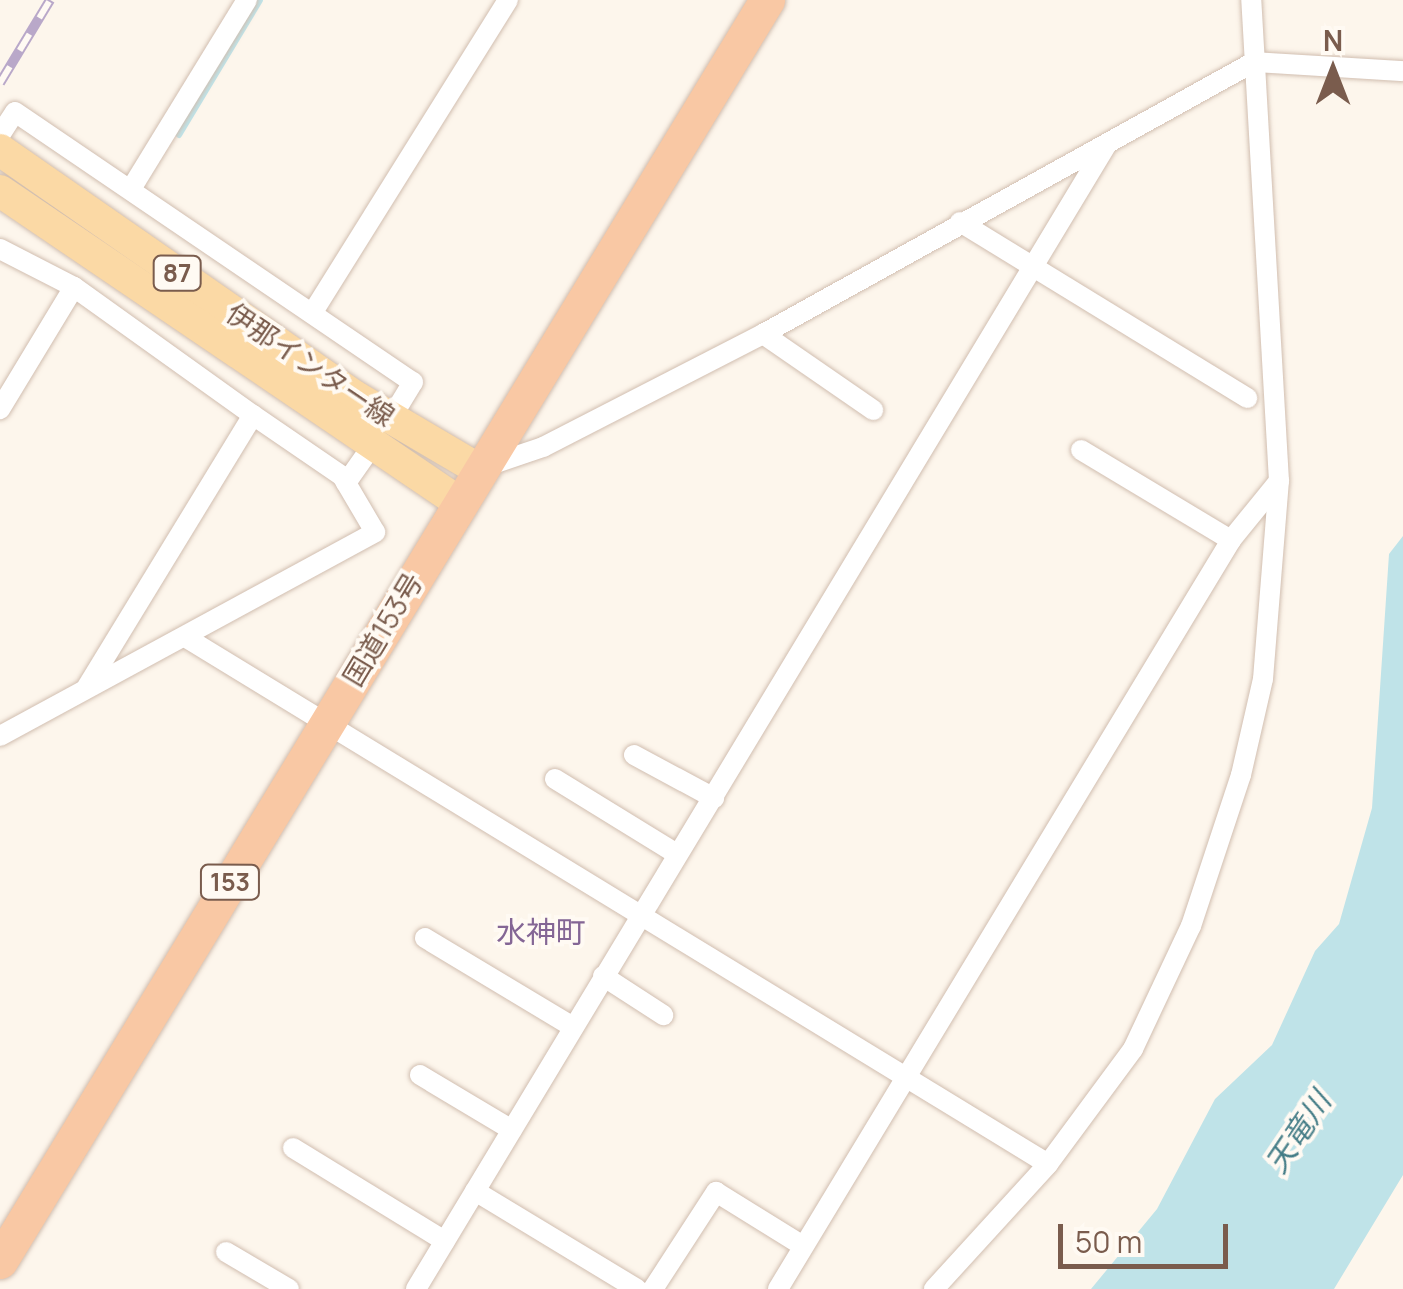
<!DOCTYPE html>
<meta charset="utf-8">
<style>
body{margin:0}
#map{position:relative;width:1403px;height:1289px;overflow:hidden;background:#fdf6ec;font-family:Manrope,"Noto Sans JP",sans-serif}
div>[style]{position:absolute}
.water>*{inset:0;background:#bfe3e8}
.stream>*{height:6px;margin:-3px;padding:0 3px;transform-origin:3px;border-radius:3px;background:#bfe3e8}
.roads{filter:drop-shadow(0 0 2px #d1beb0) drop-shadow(0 0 2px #d1beb0)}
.minor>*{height:20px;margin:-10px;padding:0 10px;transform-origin:10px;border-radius:10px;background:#fff}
.primary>*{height:32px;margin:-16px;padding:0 16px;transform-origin:16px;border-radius:16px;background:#fbd9a5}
.trunk>*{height:35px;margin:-17.5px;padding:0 17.5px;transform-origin:17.5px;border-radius:17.5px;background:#f9c8a4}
.rail>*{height:10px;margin-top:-5px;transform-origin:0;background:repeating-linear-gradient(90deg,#fffaf3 0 19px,#b9a8c9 0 38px);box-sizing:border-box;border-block:2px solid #b9a8c9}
span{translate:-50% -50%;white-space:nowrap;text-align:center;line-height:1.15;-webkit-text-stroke:8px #fffaf3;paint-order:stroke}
.shield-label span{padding:2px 8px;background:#fffaf3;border:2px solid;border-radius:8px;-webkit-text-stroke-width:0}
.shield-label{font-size:25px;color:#7a5c4d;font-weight:700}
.street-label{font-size:28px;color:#7a5c4d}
.neighbourhood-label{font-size:30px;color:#846695}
.water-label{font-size:30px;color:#437c86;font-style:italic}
.north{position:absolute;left:1283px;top:20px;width:100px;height:100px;-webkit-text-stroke:8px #fffaf3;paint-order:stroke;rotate:0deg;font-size:28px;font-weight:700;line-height:40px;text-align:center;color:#7a5c4d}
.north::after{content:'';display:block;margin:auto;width:35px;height:45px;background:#7a5c4d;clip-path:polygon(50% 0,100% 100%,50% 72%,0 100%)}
.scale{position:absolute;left:1058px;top:1224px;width:170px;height:45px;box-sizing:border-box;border:5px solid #7a5c4d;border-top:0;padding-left:12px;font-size:30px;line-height:35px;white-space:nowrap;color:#7a5c4d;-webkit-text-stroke:8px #fffaf3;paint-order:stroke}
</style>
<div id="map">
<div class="water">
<div style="clip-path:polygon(1403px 536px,1403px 1175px,1334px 1289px,1091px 1289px,1157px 1209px,1215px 1099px,1272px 1045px,1315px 951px,1339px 924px,1372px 808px,1389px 554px)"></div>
</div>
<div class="stream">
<div style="left:179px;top:135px;width:157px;rotate:-59deg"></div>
</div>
<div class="roads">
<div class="minor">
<div style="left:0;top:135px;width:27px;rotate:-57deg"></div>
<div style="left:15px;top:112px;width:481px;rotate:34.2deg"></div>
<div style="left:413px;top:382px;width:44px;rotate:121.2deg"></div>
<div style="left:131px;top:189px;width:222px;rotate:-58.5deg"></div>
<div style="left:960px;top:222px;width:337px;rotate:31.5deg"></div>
<div style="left:0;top:249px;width:83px;rotate:27.2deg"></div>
<div style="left:74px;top:287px;width:143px;rotate:121.2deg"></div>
<div style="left:74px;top:287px;width:220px;rotate:35.6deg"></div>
<div style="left:253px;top:415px;width:319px;rotate:121.4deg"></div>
<div style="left:313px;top:312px;width:368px;rotate:-58deg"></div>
<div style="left:763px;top:334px;width:134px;rotate:34.6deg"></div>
<div style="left:1081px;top:450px;width:175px;rotate:31deg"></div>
<div style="left:484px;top:467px;width:62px;rotate:-18.7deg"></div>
<div style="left:543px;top:447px;width:247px;rotate:-27.2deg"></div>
<div style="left:763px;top:334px;width:561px;rotate:-28.99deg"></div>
<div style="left:1254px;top:62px;width:149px;rotate:3.5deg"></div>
<div style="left:346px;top:483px;width:45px;rotate:-54.9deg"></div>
<div style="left:185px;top:637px;width:1011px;rotate:31.41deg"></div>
<div style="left:0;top:736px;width:427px;rotate:-28.5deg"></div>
<div style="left:375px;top:532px;width:65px;rotate:-120.5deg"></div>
<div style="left:342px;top:476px;width:108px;rotate:-145.6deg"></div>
<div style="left:634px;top:755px;width:91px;rotate:28.3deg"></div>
<div style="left:555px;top:779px;width:143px;rotate:31.6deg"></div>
<div style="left:425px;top:938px;width:173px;rotate:31deg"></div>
<div style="left:603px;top:976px;width:72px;rotate:33deg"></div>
<div style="left:420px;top:1075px;width:107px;rotate:30.9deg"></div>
<div style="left:293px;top:1148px;width:178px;rotate:31.5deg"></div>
<div style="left:475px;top:1191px;width:189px;rotate:31.2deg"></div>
<div style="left:226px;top:1252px;width:73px;rotate:30.4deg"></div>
<div style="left:416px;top:1289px;width:1337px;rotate:-58.89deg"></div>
<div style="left:653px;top:1289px;width:116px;rotate:-57deg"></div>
<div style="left:716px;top:1192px;width:102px;rotate:31.8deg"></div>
<div style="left:778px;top:1289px;width:875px;rotate:-58.83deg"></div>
<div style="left:1231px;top:540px;width:76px;rotate:-50.9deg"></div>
<div style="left:934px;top:1289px;width:169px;rotate:-47.6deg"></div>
<div style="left:1048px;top:1164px;width:143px;rotate:-53.5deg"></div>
<div style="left:1133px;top:1049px;width:136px;rotate:-64.8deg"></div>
<div style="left:1191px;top:926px;width:159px;rotate:-71.7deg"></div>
<div style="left:1241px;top:775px;width:98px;rotate:-77.1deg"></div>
<div style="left:1263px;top:679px;width:199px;rotate:-85.4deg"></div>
<div style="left:1279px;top:481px;width:482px;rotate:-93.3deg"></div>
</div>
<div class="primary">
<div style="left:0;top:150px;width:431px;rotate:34.8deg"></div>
<div style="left:354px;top:396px;width:144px;rotate:30.5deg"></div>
<div style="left:0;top:191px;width:552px;rotate:34.15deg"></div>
</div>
<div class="trunk">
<div style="left:0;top:1261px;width:1476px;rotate:-58.69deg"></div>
</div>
</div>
<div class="rail">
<div style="left:0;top:83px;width:97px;rotate:-58.9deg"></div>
</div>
<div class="shield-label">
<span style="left:177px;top:273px">87</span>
<span style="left:230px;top:882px">153</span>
</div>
<div class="street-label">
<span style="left:311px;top:364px;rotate:34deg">伊那インター線</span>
<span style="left:382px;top:629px;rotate:-59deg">国道153号</span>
</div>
<div class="neighbourhood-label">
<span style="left:541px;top:932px">水神町</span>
</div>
<div class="water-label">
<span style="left:1298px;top:1132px;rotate:-56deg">天竜川</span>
</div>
<div class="north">N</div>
<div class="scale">50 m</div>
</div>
